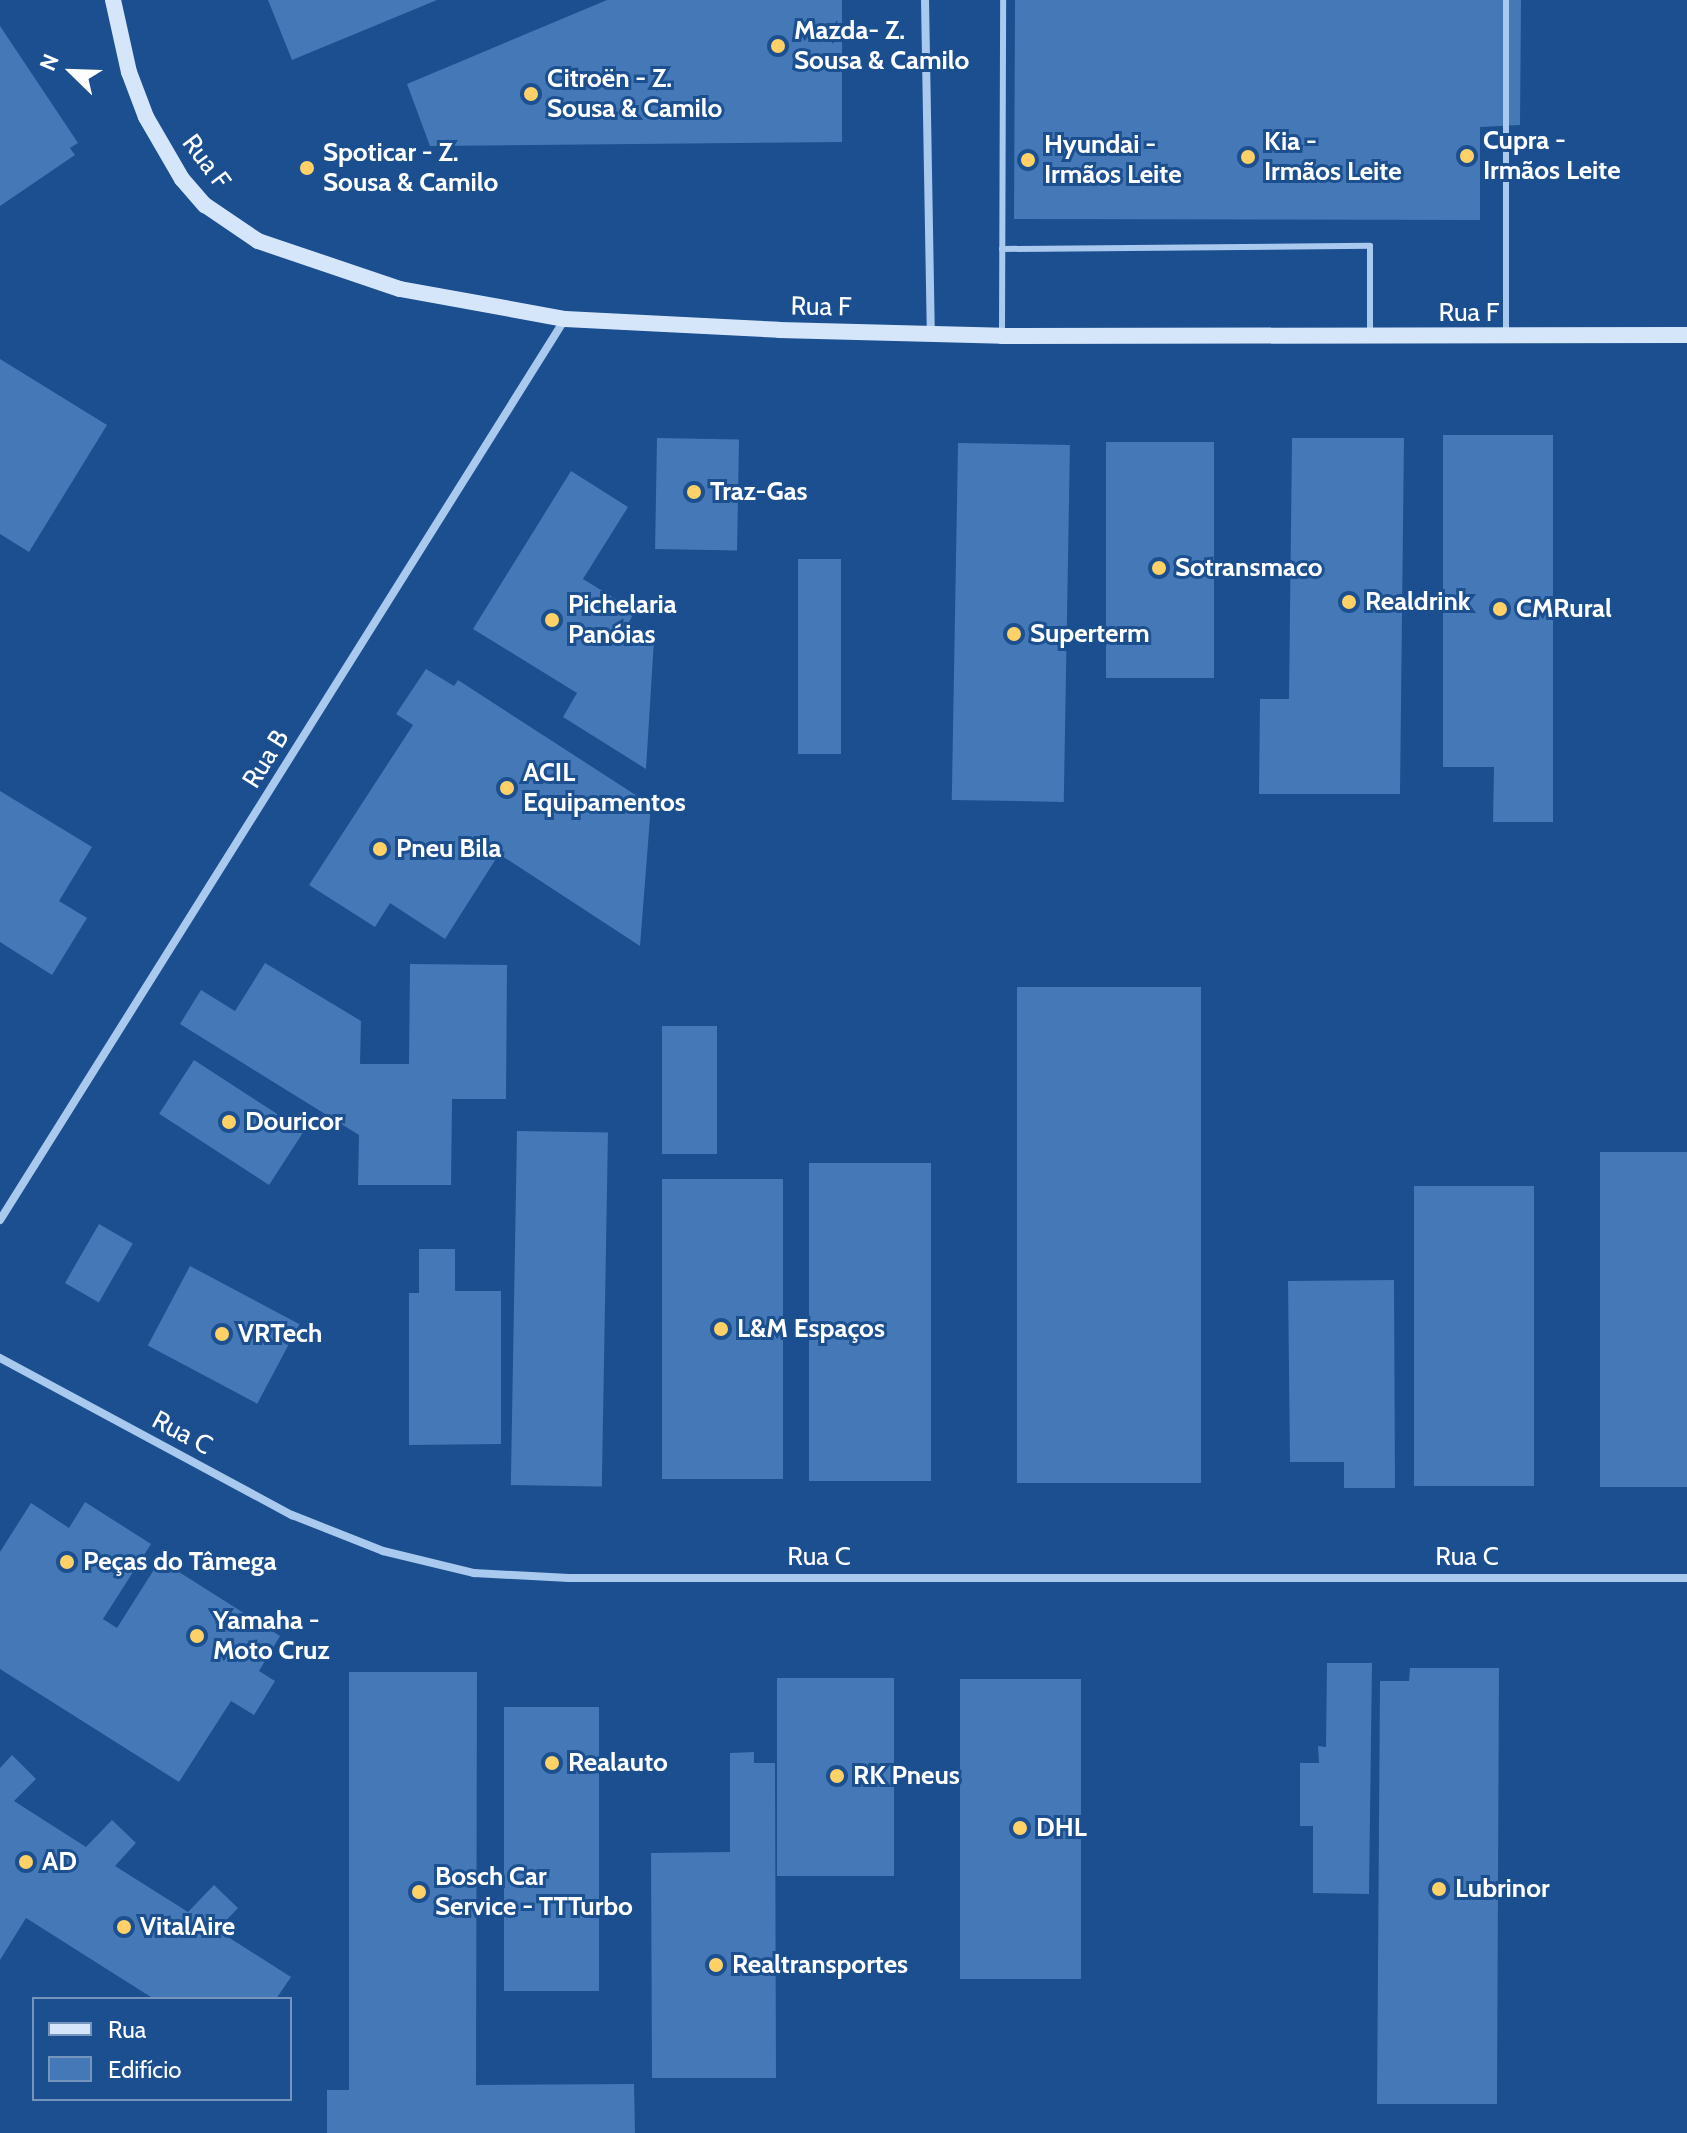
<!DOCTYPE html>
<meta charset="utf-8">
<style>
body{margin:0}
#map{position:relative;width:1687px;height:2133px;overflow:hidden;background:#1b4f8f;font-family:Cabin,sans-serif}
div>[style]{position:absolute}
.building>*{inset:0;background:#4478b7;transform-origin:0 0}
.lane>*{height:6px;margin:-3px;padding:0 3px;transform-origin:3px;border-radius:3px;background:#a9c9ee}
.street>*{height:8px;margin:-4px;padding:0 4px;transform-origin:4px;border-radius:4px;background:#a9c9ee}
.secondary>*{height:16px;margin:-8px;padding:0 8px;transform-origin:8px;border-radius:8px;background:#d6e6fa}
.dots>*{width:22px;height:22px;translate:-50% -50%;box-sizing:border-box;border:4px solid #1b4f8f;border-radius:50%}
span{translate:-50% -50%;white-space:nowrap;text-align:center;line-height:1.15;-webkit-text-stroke:6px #1b4f8f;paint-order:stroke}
.poi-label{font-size:26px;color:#fff;font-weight:700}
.left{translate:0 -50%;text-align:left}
.street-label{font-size:26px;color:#fff}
.legend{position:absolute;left:32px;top:1997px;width:260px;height:104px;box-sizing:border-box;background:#1b4f8f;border:2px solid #7695bc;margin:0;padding:10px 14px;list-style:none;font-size:24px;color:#fff}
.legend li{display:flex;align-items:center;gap:16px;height:40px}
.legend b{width:40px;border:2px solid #7695bc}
.north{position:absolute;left:32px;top:32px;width:80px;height:80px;-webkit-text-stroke:6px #1b4f8f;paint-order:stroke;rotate:293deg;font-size:22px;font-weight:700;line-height:32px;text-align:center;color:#fff}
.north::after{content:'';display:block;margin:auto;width:28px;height:36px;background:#fff;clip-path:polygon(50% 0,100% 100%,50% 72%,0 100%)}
</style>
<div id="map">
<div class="building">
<div style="clip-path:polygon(268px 0,437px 0,292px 60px)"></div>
<div style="clip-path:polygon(607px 0,842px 0,842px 142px,430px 146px,407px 84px)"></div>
<div style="clip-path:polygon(1015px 0,1521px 0,1520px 125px,1480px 127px,1480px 220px,1014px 219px)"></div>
<div style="clip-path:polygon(0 26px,78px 143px,70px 148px,75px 155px,0 206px)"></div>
<div style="clip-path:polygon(0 359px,107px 425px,29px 552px,0 534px)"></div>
<div style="clip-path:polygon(1443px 435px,1553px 435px,1553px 822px,1493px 822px,1494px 767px,1443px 767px)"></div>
<div style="left:657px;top:438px;width:82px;height:111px;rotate:1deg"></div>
<div style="clip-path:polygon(1292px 438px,1404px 438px,1400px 794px,1259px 794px,1260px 699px,1289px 699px)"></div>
<div style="left:1214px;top:442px;width:236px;height:108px;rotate:90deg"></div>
<div style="left:958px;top:443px;width:112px;height:357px;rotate:1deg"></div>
<div style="clip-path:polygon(571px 471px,628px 507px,583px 579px,635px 611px,628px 624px,654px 640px,646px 769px,563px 717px,577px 693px,473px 629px)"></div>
<div style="left:798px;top:559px;width:43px;height:195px"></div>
<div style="clip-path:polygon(426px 669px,454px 686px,458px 680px,651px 805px,640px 946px,499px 854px,445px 939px,390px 903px,375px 927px,309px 885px,413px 725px,396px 714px)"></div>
<div style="clip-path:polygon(0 791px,92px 847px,59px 901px,87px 918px,52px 975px,0 942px)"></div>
<div style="clip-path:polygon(265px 963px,361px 1021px,360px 1064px,409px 1064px,410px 964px,507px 965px,506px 1099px,452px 1099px,451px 1185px,358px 1185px,359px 1135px,180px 1024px,201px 990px,235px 1011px)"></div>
<div style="left:1201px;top:987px;width:496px;height:184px;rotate:90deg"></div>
<div style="left:662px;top:1026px;width:55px;height:128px"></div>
<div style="left:194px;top:1060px;width:131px;height:64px;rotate:33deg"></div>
<div style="left:517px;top:1131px;width:91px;height:354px;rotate:1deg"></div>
<div style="left:1600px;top:1152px;width:87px;height:335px"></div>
<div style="left:809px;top:1163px;width:122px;height:318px"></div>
<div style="left:662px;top:1179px;width:121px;height:300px"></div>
<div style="left:1414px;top:1186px;width:120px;height:300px"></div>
<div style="left:99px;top:1224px;width:39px;height:68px;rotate:30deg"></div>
<div style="clip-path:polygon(419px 1249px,455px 1249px,455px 1291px,501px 1291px,501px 1444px,409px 1445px,409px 1293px,419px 1293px)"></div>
<div style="left:190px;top:1266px;width:124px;height:90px;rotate:28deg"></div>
<div style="clip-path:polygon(1394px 1280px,1395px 1488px,1344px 1488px,1344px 1462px,1290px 1462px,1288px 1281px)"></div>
<div style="clip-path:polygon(85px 1502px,151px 1544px,103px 1619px,117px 1628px,160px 1560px,280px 1636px,259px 1671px,275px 1681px,254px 1715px,231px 1701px,179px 1782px,0 1669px,0 1552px,31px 1503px,69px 1528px)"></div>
<div style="clip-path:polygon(1327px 1663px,1372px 1663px,1369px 1894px,1313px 1893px,1313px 1826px,1300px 1826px,1300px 1763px,1319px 1763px,1318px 1746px,1326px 1747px)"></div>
<div style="clip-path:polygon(1410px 1668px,1499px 1668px,1497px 2104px,1377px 2104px,1380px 1681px,1409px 1681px)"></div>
<div style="clip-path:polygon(349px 1672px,477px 1672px,476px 2085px,634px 2084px,635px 2133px,327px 2133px,327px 2090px,349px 2090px)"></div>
<div style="left:894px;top:1678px;width:198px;height:117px;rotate:90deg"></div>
<div style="left:960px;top:1679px;width:121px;height:300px"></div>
<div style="left:504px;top:1707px;width:95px;height:284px"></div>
<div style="clip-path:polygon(754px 1752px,754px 1763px,775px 1763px,776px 2078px,652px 2078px,651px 1853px,730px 1852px,730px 1753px)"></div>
<div style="clip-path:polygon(12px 1755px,36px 1779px,14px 1801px,86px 1847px,112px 1820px,136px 1843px,115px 1866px,188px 1912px,214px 1885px,238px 1908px,217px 1930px,291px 1977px,276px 1999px,154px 1999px,26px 1918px,0 1960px,0 1768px)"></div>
</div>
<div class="lane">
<div style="left:1506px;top:0;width:333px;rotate:90deg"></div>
<div style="left:1002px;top:249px;width:368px;rotate:-0.5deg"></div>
<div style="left:1370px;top:246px;width:89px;rotate:90deg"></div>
<div style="left:1002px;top:332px;width:332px;rotate:-89.8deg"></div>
</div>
<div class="street">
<div style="left:925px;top:0;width:333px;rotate:89deg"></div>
<div style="left:0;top:1220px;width:1063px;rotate:-57.91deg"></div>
<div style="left:0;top:1358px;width:332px;rotate:28.3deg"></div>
<div style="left:292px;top:1515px;width:98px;rotate:21.6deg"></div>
<div style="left:383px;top:1551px;width:94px;rotate:13.6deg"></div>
<div style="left:474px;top:1573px;width:95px;rotate:3deg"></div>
<div style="left:569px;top:1578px;width:1118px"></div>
</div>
<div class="secondary">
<div style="left:113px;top:0;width:74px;rotate:77.5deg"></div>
<div style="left:129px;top:72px;width:48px;rotate:69.3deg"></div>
<div style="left:146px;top:117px;width:72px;rotate:59.9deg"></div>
<div style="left:182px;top:179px;width:35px;rotate:49deg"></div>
<div style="left:205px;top:205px;width:64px;rotate:34.2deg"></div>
<div style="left:258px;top:241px;width:150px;rotate:18.7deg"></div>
<div style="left:400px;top:289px;width:168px;rotate:10.3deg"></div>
<div style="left:565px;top:319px;width:214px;rotate:2.9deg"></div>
<div style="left:779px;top:330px;width:223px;rotate:1.5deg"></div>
<div style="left:1002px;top:336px;width:685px;rotate:-0.08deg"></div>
</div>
<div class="dots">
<div style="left:778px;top:46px;background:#ffd166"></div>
<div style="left:531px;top:94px;background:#ffd166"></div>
<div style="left:1467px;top:156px;background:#ffd166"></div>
<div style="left:1248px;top:157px;background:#ffd166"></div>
<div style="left:1028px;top:160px;background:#ffd166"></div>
<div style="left:307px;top:168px;background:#ffd166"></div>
<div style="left:694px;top:492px;background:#ffd166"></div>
<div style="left:1159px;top:568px;background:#ffd166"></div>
<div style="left:1349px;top:602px;background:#ffd166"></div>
<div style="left:1500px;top:609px;background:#ffd166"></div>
<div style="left:552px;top:620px;background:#ffd166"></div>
<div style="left:1014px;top:634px;background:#ffd166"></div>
<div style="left:507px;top:788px;background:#ffd166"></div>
<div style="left:380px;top:849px;background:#ffd166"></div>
<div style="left:229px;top:1122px;background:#ffd166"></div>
<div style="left:721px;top:1329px;background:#ffd166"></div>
<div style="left:222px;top:1334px;background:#ffd166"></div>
<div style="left:67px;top:1562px;background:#ffd166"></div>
<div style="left:197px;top:1636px;background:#ffd166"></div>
<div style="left:552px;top:1763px;background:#ffd166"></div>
<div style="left:837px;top:1776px;background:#ffd166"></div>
<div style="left:1020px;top:1828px;background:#ffd166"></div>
<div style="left:26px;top:1862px;background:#ffd166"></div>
<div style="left:1439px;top:1889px;background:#ffd166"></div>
<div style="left:419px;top:1892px;background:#ffd166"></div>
<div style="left:124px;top:1927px;background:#ffd166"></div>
<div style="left:716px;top:1965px;background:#ffd166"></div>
</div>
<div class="poi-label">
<span class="left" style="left:794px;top:46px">Mazda- Z.<br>Sousa &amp; Camilo</span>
<span class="left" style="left:547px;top:94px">Citroën - Z.<br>Sousa &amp; Camilo</span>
<span class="left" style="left:1483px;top:156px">Cupra -<br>Irmãos Leite</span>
<span class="left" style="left:1264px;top:157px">Kia -<br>Irmãos Leite</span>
<span class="left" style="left:1044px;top:160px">Hyundai -<br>Irmãos Leite</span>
<span class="left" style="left:323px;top:168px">Spoticar - Z.<br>Sousa &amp; Camilo</span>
<span class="left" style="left:710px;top:492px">Traz-Gas</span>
<span class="left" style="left:1175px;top:568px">Sotransmaco</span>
<span class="left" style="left:1365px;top:602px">Realdrink</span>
<span class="left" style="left:568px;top:620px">Pichelaria<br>Panóias</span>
<span class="left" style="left:1516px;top:609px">CMRural</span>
<span class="left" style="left:1030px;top:634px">Superterm</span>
<span class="left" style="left:523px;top:788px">ACIL<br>Equipamentos</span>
<span class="left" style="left:396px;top:849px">Pneu Bila</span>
<span class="left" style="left:245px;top:1122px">Douricor</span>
<span class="left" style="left:737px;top:1329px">L&amp;M Espaços</span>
<span class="left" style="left:238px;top:1334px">VRTech</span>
<span class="left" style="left:83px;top:1562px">Peças do Tâmega</span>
<span class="left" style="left:213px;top:1636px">Yamaha -<br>Moto Cruz</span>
<span class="left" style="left:568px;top:1763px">Realauto</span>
<span class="left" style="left:853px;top:1776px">RK Pneus</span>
<span class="left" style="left:1036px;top:1828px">DHL</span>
<span class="left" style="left:42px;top:1862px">AD</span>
<span class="left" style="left:435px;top:1892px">Bosch Car<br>Service - TTTurbo</span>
<span class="left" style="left:1455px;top:1889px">Lubrinor</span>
<span class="left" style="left:140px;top:1927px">VitalAire</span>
<span class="left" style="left:732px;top:1965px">Realtransportes</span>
</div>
<div class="street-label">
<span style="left:206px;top:162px;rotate:53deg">Rua F</span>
<span style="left:821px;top:307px;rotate:1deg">Rua F</span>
<span style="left:1469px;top:313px">Rua F</span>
<span style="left:266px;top:759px;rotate:-58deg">Rua B</span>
<span style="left:182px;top:1433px;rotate:28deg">Rua C</span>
<span style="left:819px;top:1557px">Rua C</span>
<span style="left:1467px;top:1557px">Rua C</span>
</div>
<ul class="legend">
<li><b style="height:10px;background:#d6e6fa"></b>Rua</li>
<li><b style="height:22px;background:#4478b7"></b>Edifício</li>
</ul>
<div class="north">N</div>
</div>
